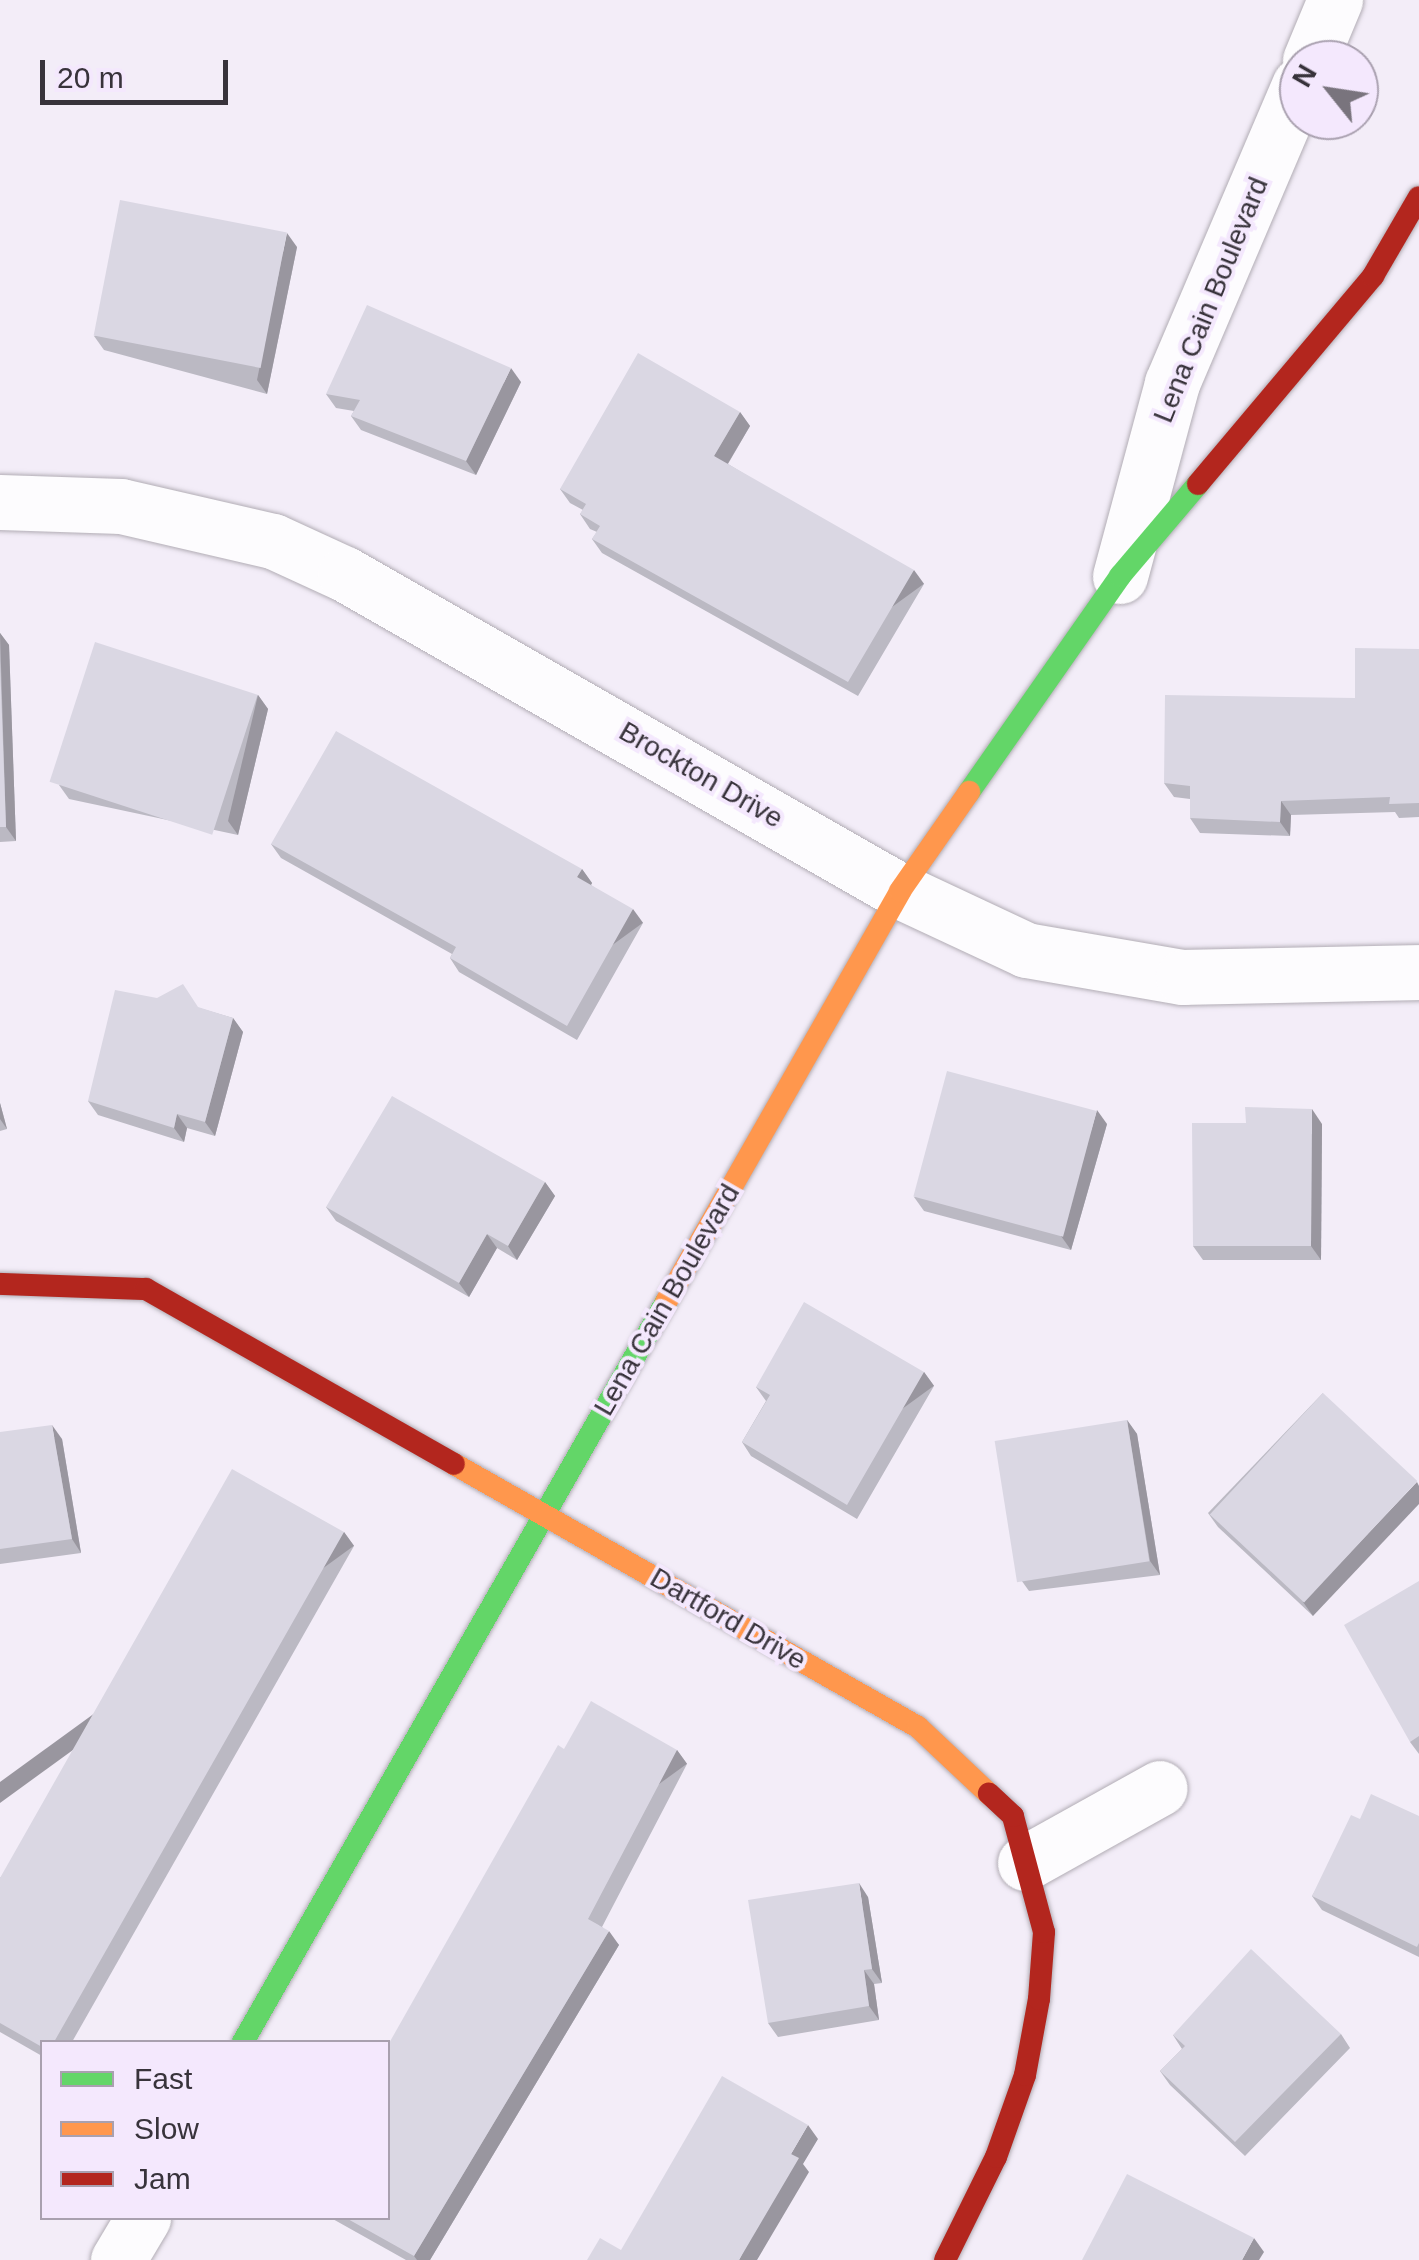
<!DOCTYPE html>
<style>
body{margin:0}
#map{position:relative;width:1419px;height:2260px;overflow:hidden;background:#f3edf8;font-family:Helvetica,sans-serif}
div>[style]{position:absolute}
.roads{filter:drop-shadow(0 0 2px #b2adb5) drop-shadow(0 0 2px #b2adb5)}
.street>*{height:55px;margin:-27.5px;padding:0 27.5px;transform-origin:27.5px;border-radius:27.5px;background:#fdfcfe}
.fast>*{height:22px;margin:-11px;padding:0 11px;transform-origin:11px;border-radius:11px;background:#63d668}
.slow>*{height:22px;margin:-11px;padding:0 11px;transform-origin:11px;border-radius:11px;background:#ff974d}
.jam>*{height:22px;margin:-11px;padding:0 11px;transform-origin:11px;border-radius:11px;background:#b3261e}
.wall>*{inset:0;background:#bbb9c3}
.shaded-wall>*{inset:0;background:#99969f;transform-origin:0 0}
.building>*{inset:0;background:#dad7e3;transform-origin:0 0}
span{translate:-50% -50%;white-space:nowrap;text-align:center;line-height:1.15;-webkit-text-stroke:8px #f4e8fd;paint-order:stroke}
.street-label{font-size:28px;color:#38333b}
.legend{position:absolute;left:40px;top:2040px;width:350px;height:180px;box-sizing:border-box;background:#f4e8fd;border:2px solid #a9a0af;margin:0;padding:12px 18px;list-style:none;font-size:30px;color:#38333b}
.legend li{display:flex;align-items:center;gap:20px;height:50px}
.legend b{width:50px;border:2px solid #a9a0af}
.north{position:absolute;left:1279px;top:40px;width:100px;height:100px;box-sizing:border-box;background:#f4e8fd;border:2px solid #a9a0af;border-radius:50%;rotate:300deg;font-size:28px;font-weight:700;line-height:40px;text-align:center;color:#38333b}
.north::after{content:'';display:block;margin:auto;width:35px;height:45px;background:#79747d;clip-path:polygon(50% 0,100% 100%,50% 72%,0 100%)}
.scale{position:absolute;left:40px;top:60px;width:188px;height:45px;box-sizing:border-box;border:5px solid #38333b;border-top:0;padding-left:12px;font-size:30px;line-height:35px;white-space:nowrap;color:#38333b;-webkit-text-stroke:8px #f4e8fd;paint-order:stroke}
</style>
<div id="map">
<div class="roads">
<div class="street">
<div style="left:1310px;top:60px;width:65px;rotate:-67.4deg"></div>
<div style="left:0;top:502px;width:121px;rotate:1.9deg"></div>
<div style="left:121px;top:506px;width:156px;rotate:13deg"></div>
<div style="left:273px;top:541px;width:79px;rotate:24.6deg"></div>
<div style="left:345px;top:574px;width:639px;rotate:29.73deg"></div>
<div style="left:900px;top:891px;width:139px;rotate:25.1deg"></div>
<div style="left:1026px;top:950px;width:159px;rotate:9.8deg"></div>
<div style="left:1183px;top:977px;width:236px;rotate:-1.2deg"></div>
<div style="left:1120px;top:576px;width:200px;rotate:-74.9deg"></div>
<div style="left:1172px;top:383px;width:324px;rotate:-66.9deg"></div>
<div style="left:1025px;top:1863px;width:154px;rotate:-29.1deg"></div>
<div style="left:118px;top:2260px;width:49px;rotate:-59.2deg"></div>
</div>
<div class="fast">
<div style="left:969px;top:792px;width:264px;rotate:-55deg"></div>
<div style="left:1120px;top:576px;width:121px;rotate:-49.7deg"></div>
<div style="left:243px;top:2042px;width:852px;rotate:-60.25deg"></div>
</div>
<div class="slow">
<div style="left:666px;top:1302px;width:473px;rotate:-60.3deg"></div>
<div style="left:900px;top:891px;width:121px;rotate:-55.1deg"></div>
<div style="left:454px;top:1464px;width:533px;rotate:29.55deg"></div>
<div style="left:918px;top:1727px;width:98px;rotate:43.3deg"></div>
</div>
<div class="jam">
<div style="left:1198px;top:484px;width:272px;rotate:-49.9deg"></div>
<div style="left:1373px;top:276px;width:91px;rotate:-59.8deg"></div>
<div style="left:0;top:1284px;width:146px;rotate:2deg"></div>
<div style="left:146px;top:1289px;width:354px;rotate:29.6deg"></div>
<div style="left:945px;top:2260px;width:115px;rotate:-63.7deg"></div>
<div style="left:996px;top:2157px;width:87px;rotate:-70.5deg"></div>
<div style="left:1025px;top:2075px;width:77px;rotate:-79.6deg"></div>
<div style="left:1039px;top:1999px;width:67px;rotate:-85.7deg"></div>
<div style="left:1044px;top:1932px;width:120px;rotate:-105deg"></div>
<div style="left:1013px;top:1816px;width:33px;rotate:-137deg"></div>
</div>
</div>
<div class="wall">
<div style="clip-path:polygon(297px 247px,267px 394px,104px 350px,94px 336px)"></div>
<div style="clip-path:polygon(521px 382px,476px 475px,361px 430px,351px 416px,354px 411px,336px 408px,326px 394px)"></div>
<div style="clip-path:polygon(740px 412px,750px 426px,728px 464px,924px 584px,858px 696px,602px 553px,592px 539px,597px 532px,590px 529px,580px 514px,583px 510px,570px 503px,560px 489px)"></div>
<div style="clip-path:polygon(0 633px,9px 645px,16px 841px,0 842px)"></div>
<div style="clip-path:polygon(1419px 649px,1419px 817px,1399px 818px,1395px 812px,1291px 815px,1290px 836px,1200px 833px,1190px 818px,1190px 799px,1174px 797px,1164px 783px,1355px 698px)"></div>
<div style="clip-path:polygon(258px 695px,268px 709px,238px 835px,69px 799px,59px 785px)"></div>
<div style="clip-path:polygon(271px 844px,582px 869px,592px 883px,591px 885px,643px 923px,577px 1040px,459px 972px,450px 958px,452px 954px,281px 858px)"></div>
<div style="clip-path:polygon(199px 1008px,233px 1018px,243px 1032px,215px 1136px,187px 1128px,184px 1142px,98px 1115px,88px 1101px)"></div>
<div style="clip-path:polygon(0 1103px,7px 1129px,0 1131px)"></div>
<div style="clip-path:polygon(1107px 1124px,1071px 1250px,924px 1211px,914px 1197px)"></div>
<div style="clip-path:polygon(1322px 1124px,1321px 1260px,1203px 1260px,1193px 1246px)"></div>
<div style="clip-path:polygon(545px 1182px,555px 1196px,517px 1260px,497px 1248px,469px 1297px,336px 1221px,326px 1207px)"></div>
<div style="clip-path:polygon(924px 1372px,934px 1386px,857px 1519px,751px 1456px,742px 1442px,766px 1401px,756px 1387px)"></div>
<div style="clip-path:polygon(1323px 1393px,1313px 1616px,1218px 1527px,1208px 1513px)"></div>
<div style="clip-path:polygon(1127px 1420px,1137px 1434px,1160px 1575px,1029px 1591px,1019px 1577px)"></div>
<div style="clip-path:polygon(0 1432px,62px 1439px,81px 1553px,0 1564px)"></div>
<div style="clip-path:polygon(344px 1532px,354px 1546px,72px 2042px,42px 2042px,42px 2056px,0 2032px,0 1878px)"></div>
<div style="clip-path:polygon(1419px 1581px,1419px 1754px,1410px 1742px)"></div>
<div style="clip-path:polygon(564px 1749px,677px 1750px,687px 1764px,602px 1927px,619px 1945px,430px 2260px,406px 2260px,331px 2218px,388px 2218px)"></div>
<div style="clip-path:polygon(1419px 1816px,1419px 1957px,1322px 1910px,1312px 1896px,1360px 1819px)"></div>
<div style="clip-path:polygon(868px 1897px,882px 1983px,874px 1984px,879px 2020px,778px 2037px,768px 2023px)"></div>
<div style="clip-path:polygon(1341px 2034px,1350px 2048px,1245px 2156px,1170px 2085px,1160px 2071px,1182px 2049px,1173px 2035px)"></div>
</div>
<div class="shaded-wall">
<div style="clip-path:polygon(287px 233px,297px 247px,267px 394px,257px 380px)"></div>
<div style="clip-path:polygon(511px 368px,521px 382px,476px 475px,466px 461px)"></div>
<div style="clip-path:polygon(740px 412px,750px 426px,724px 470px,714px 456px)"></div>
<div style="left:914px;top:570px;width:17px;height:130px;rotate:54deg"></div>
<div style="clip-path:polygon(0 633px,9px 645px,16px 841px,6px 827px)"></div>
<div style="clip-path:polygon(258px 695px,268px 709px,238px 835px,228px 821px)"></div>
<div style="clip-path:polygon(1281px 801px,1291px 815px,1290px 836px,1280px 822px)"></div>
<div style="clip-path:polygon(582px 869px,592px 883px,587px 892px,577px 877px)"></div>
<div style="left:633px;top:909px;width:17px;height:134px;rotate:54deg"></div>
<div style="clip-path:polygon(233px 1018px,243px 1032px,215px 1136px,205px 1122px)"></div>
<div style="clip-path:polygon(0 1103px,7px 1129px,0 1119px)"></div>
<div style="clip-path:polygon(1312px 1109px,1322px 1124px,1321px 1260px,1311px 1246px)"></div>
<div style="clip-path:polygon(1097px 1110px,1107px 1124px,1071px 1250px,1061px 1236px)"></div>
<div style="clip-path:polygon(177px 1114px,187px 1128px,184px 1142px,174px 1128px)"></div>
<div style="clip-path:polygon(545px 1182px,555px 1196px,517px 1260px,508px 1246px)"></div>
<div style="clip-path:polygon(487px 1234px,497px 1248px,469px 1297px,459px 1283px)"></div>
<div style="left:924px;top:1372px;width:17px;height:154px;rotate:54deg"></div>
<div style="clip-path:polygon(1127px 1420px,1137px 1434px,1160px 1575px,1150px 1561px)"></div>
<div style="clip-path:polygon(52px 1425px,62px 1439px,81px 1553px,72px 1539px)"></div>
<div style="clip-path:polygon(1417px 1482px,1419px 1486px,1419px 1504px,1313px 1616px,1303px 1602px)"></div>
<div style="left:344px;top:1532px;width:17px;height:587px;rotate:54deg"></div>
<div style="left:677px;top:1750px;width:17px;height:191px;rotate:54deg"></div>
<div style="clip-path:polygon(859px 1883px,868px 1897px,882px 1983px,872px 1969px)"></div>
<div style="clip-path:polygon(609px 1931px,619px 1945px,430px 2260px,417px 2260px,414px 2256px)"></div>
<div style="clip-path:polygon(864px 1970px,874px 1984px,879px 2020px,869px 2006px)"></div>
<div style="clip-path:polygon(808px 2125px,818px 2139px,803px 2164px,809px 2172px,757px 2260px,739px 2260px,791px 2154px)"></div>
<div style="clip-path:polygon(1254px 2238px,1264px 2252px,1259px 2260px,1242px 2260px)"></div>
</div>
<div class="building">
<div style="left:120px;top:200px;width:170px;height:138px;rotate:11deg"></div>
<div style="clip-path:polygon(367px 305px,511px 368px,466px 461px,351px 416px,360px 400px,326px 394px)"></div>
<div style="clip-path:polygon(638px 353px,740px 412px,714px 456px,914px 570px,848px 682px,592px 539px,600px 526px,580px 514px,586px 504px,560px 489px)"></div>
<div style="left:95px;top:642px;width:171px;height:147px;rotate:18deg"></div>
<div style="clip-path:polygon(1355px 648px,1419px 649px,1419px 803px,1389px 804px,1390px 797px,1281px 801px,1280px 822px,1190px 818px,1190px 786px,1164px 783px,1165px 695px,1355px 698px)"></div>
<div style="clip-path:polygon(0 661px,6px 827px,0 827px)"></div>
<div style="clip-path:polygon(336px 731px,582px 869px,577px 877px,633px 909px,567px 1026px,450px 958px,456px 947px,271px 844px)"></div>
<div style="clip-path:polygon(183px 984px,198px 1007px,233px 1018px,205px 1122px,177px 1114px,174px 1128px,88px 1101px,115px 990px,157px 998px)"></div>
<div style="left:947px;top:1071px;width:155px;height:130px;rotate:15deg"></div>
<div style="clip-path:polygon(392px 1096px,545px 1182px,508px 1246px,487px 1234px,459px 1283px,326px 1207px)"></div>
<div style="clip-path:polygon(1245px 1107px,1312px 1109px,1311px 1246px,1193px 1246px,1192px 1123px,1246px 1123px)"></div>
<div style="clip-path:polygon(804px 1302px,924px 1372px,847px 1505px,742px 1442px,770px 1395px,756px 1387px)"></div>
<div style="left:1323px;top:1393px;width:129px;height:166px;rotate:43deg"></div>
<div style="left:1127px;top:1420px;width:143px;height:134px;rotate:81deg"></div>
<div style="clip-path:polygon(52px 1425px,72px 1539px,0 1549px,0 1432px)"></div>
<div style="clip-path:polygon(232px 1469px,344px 1532px,54px 2042px,42px 2042px,42px 2047px,0 2023px,0 1878px)"></div>
<div style="clip-path:polygon(1419px 1581px,1419px 1736px,1410px 1742px,1344px 1625px)"></div>
<div style="clip-path:polygon(591px 1701px,677px 1750px,588px 1919px,609px 1931px,414px 2256px,346px 2218px,388px 2218px,388px 2045px,558px 1745px,564px 1749px)"></div>
<div style="clip-path:polygon(1371px 1794px,1419px 1816px,1419px 1943px,1417px 1947px,1312px 1896px,1351px 1815px,1360px 1819px)"></div>
<div style="clip-path:polygon(859px 1883px,872px 1969px,864px 1970px,869px 2006px,768px 2023px,748px 1900px)"></div>
<div style="clip-path:polygon(1251px 1949px,1341px 2034px,1235px 2142px,1160px 2071px,1185px 2046px,1173px 2035px)"></div>
<div style="clip-path:polygon(722px 2076px,808px 2125px,791px 2154px,799px 2158px,739px 2260px,587px 2260px,600px 2238px,621px 2250px)"></div>
<div style="clip-path:polygon(1127px 2174px,1254px 2238px,1242px 2260px,1082px 2260px)"></div>
</div>
<div class="street-label">
<span style="left:1211px;top:300px;rotate:-68deg">Lena Cain Boulevard</span>
<span style="left:701px;top:775px;rotate:30deg">Brockton Drive</span>
<span style="left:667px;top:1300px;rotate:-60deg">Lena Cain Boulevard</span>
<span style="left:728px;top:1619px;rotate:30deg">Dartford Drive</span>
</div>
<ul class="legend">
<li><b style="height:12px;background:#63d668"></b>Fast</li>
<li><b style="height:12px;background:#ff974d"></b>Slow</li>
<li><b style="height:12px;background:#b3261e"></b>Jam</li>
</ul>
<div class="north">N</div>
<div class="scale">20 m</div>
</div>
